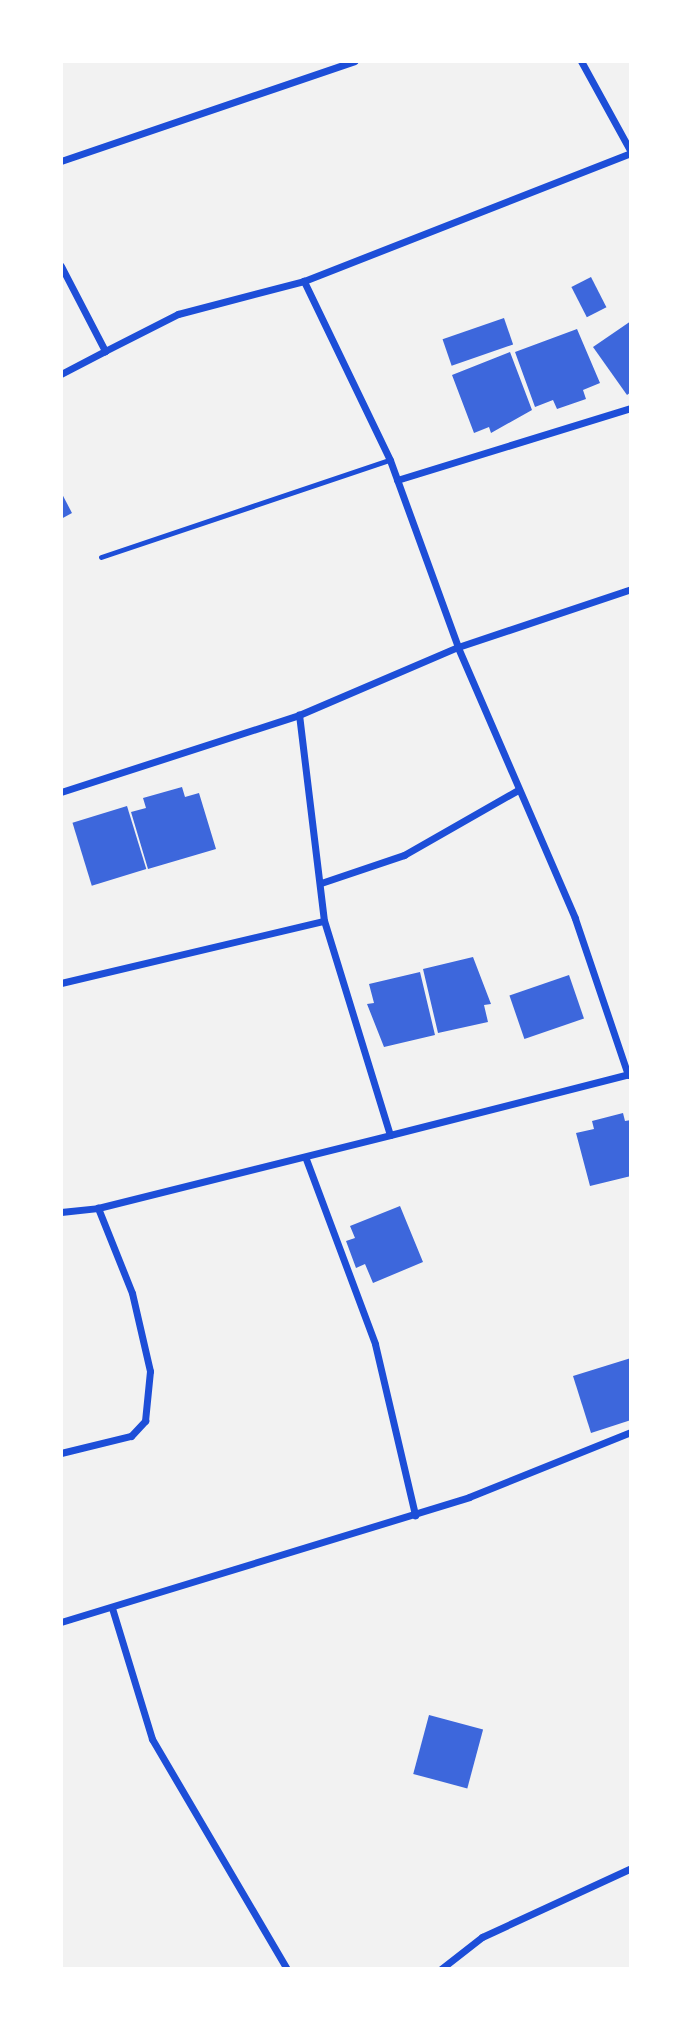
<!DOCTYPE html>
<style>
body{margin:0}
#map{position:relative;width:692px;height:2030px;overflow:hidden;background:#f2f2f2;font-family:"Nunito Sans",sans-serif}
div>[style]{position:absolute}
.building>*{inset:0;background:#3d67dc;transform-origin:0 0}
.service>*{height:5px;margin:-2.5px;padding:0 2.5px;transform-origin:2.5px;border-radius:2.5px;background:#1d4ed8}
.minor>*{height:7px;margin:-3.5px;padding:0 3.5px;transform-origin:3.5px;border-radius:3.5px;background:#1d4ed8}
span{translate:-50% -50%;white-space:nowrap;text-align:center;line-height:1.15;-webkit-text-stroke:5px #fff;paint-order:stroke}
.frame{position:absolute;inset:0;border:63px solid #fff;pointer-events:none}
</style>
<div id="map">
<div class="building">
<div style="left:591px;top:277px;width:34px;height:22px;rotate:63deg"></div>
<div style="left:504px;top:318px;width:28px;height:65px;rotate:71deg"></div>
<div style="clip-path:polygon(631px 321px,631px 392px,627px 395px,593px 347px)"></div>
<div style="clip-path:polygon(577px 329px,600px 383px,583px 390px,586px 399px,557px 409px,553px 400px,535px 407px,515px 352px)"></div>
<div style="clip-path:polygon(510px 352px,532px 410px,491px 433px,489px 427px,474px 433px,452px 375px)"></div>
<div style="clip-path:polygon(61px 492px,72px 513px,61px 519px)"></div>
<div style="clip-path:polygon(182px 787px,185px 797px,199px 793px,216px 849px,148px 869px,131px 812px,146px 808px,143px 798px)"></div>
<div style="left:127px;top:806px;width:66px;height:57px;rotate:73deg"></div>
<div style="clip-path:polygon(473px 957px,491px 1004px,484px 1005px,488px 1022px,438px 1033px,423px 969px)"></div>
<div style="clip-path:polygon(420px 972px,435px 1035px,384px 1047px,367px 1004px,374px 1003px,369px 984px)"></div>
<div style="left:569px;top:975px;width:46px;height:63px;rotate:71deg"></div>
<div style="clip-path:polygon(623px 1113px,625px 1121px,631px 1120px,631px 1176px,590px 1186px,576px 1133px,594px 1129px,592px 1121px)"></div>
<div style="clip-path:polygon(400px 1206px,423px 1262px,373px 1283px,365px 1264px,356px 1268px,346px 1241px,355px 1238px,350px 1226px)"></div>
<div style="clip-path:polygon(631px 1358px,631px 1420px,591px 1433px,573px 1376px)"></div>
<div style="left:429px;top:1715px;width:56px;height:61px;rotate:15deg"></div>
</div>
<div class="service">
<div style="left:101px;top:557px;width:305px;rotate:-18.6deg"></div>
</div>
<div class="minor">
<div style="left:581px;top:61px;width:104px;rotate:61.2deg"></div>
<div style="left:61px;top:161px;width:310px;rotate:-18.8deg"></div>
<div style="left:61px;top:266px;width:96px;rotate:62.6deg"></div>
<div style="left:105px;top:351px;width:82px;rotate:-26.9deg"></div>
<div style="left:178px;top:314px;width:130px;rotate:-14.7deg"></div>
<div style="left:304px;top:281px;width:351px;rotate:-21.4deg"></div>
<div style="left:61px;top:374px;width:50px;rotate:-27.6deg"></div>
<div style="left:397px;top:480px;width:245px;rotate:-17.1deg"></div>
<div style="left:61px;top:792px;width:250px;rotate:-17.9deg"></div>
<div style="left:299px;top:715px;width:173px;rotate:-23.2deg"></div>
<div style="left:458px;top:647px;width:199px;rotate:-110deg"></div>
<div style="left:390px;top:460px;width:199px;rotate:-115.7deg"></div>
<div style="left:321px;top:883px;width:88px;rotate:-18.6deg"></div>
<div style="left:404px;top:855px;width:131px;rotate:-29.7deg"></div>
<div style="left:61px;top:983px;width:270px;rotate:-13.3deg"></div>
<div style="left:628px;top:1075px;width:166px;rotate:-108.7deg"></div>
<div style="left:575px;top:918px;width:295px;rotate:-113.4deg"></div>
<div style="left:458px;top:647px;width:182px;rotate:-18.5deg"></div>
<div style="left:390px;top:1135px;width:248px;rotate:-14.3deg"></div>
<div style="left:306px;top:1159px;width:197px;rotate:69.5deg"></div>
<div style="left:375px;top:1344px;width:176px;rotate:76.8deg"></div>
<div style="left:61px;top:1212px;width:37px;rotate:-6deg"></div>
<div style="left:98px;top:1208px;width:301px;rotate:-14deg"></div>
<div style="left:390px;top:1135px;width:224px;rotate:-107.1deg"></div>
<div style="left:324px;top:921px;width:208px;rotate:-96.9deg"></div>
<div style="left:61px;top:1453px;width:72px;rotate:-13.7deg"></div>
<div style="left:131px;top:1436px;width:21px;rotate:-47deg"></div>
<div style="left:145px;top:1421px;width:50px;rotate:-84.3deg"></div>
<div style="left:150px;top:1371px;width:80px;rotate:-103deg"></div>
<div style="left:132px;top:1293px;width:92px;rotate:-111.8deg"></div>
<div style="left:112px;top:1608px;width:137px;rotate:73deg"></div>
<div style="left:152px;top:1739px;width:267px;rotate:59.6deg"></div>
<div style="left:61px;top:1622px;width:427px;rotate:-17deg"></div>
<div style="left:469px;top:1497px;width:175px;rotate:-21.9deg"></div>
<div style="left:441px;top:1969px;width:52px;rotate:-38deg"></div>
<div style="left:482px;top:1937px;width:164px;rotate:-24.8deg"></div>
</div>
<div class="frame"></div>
</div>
